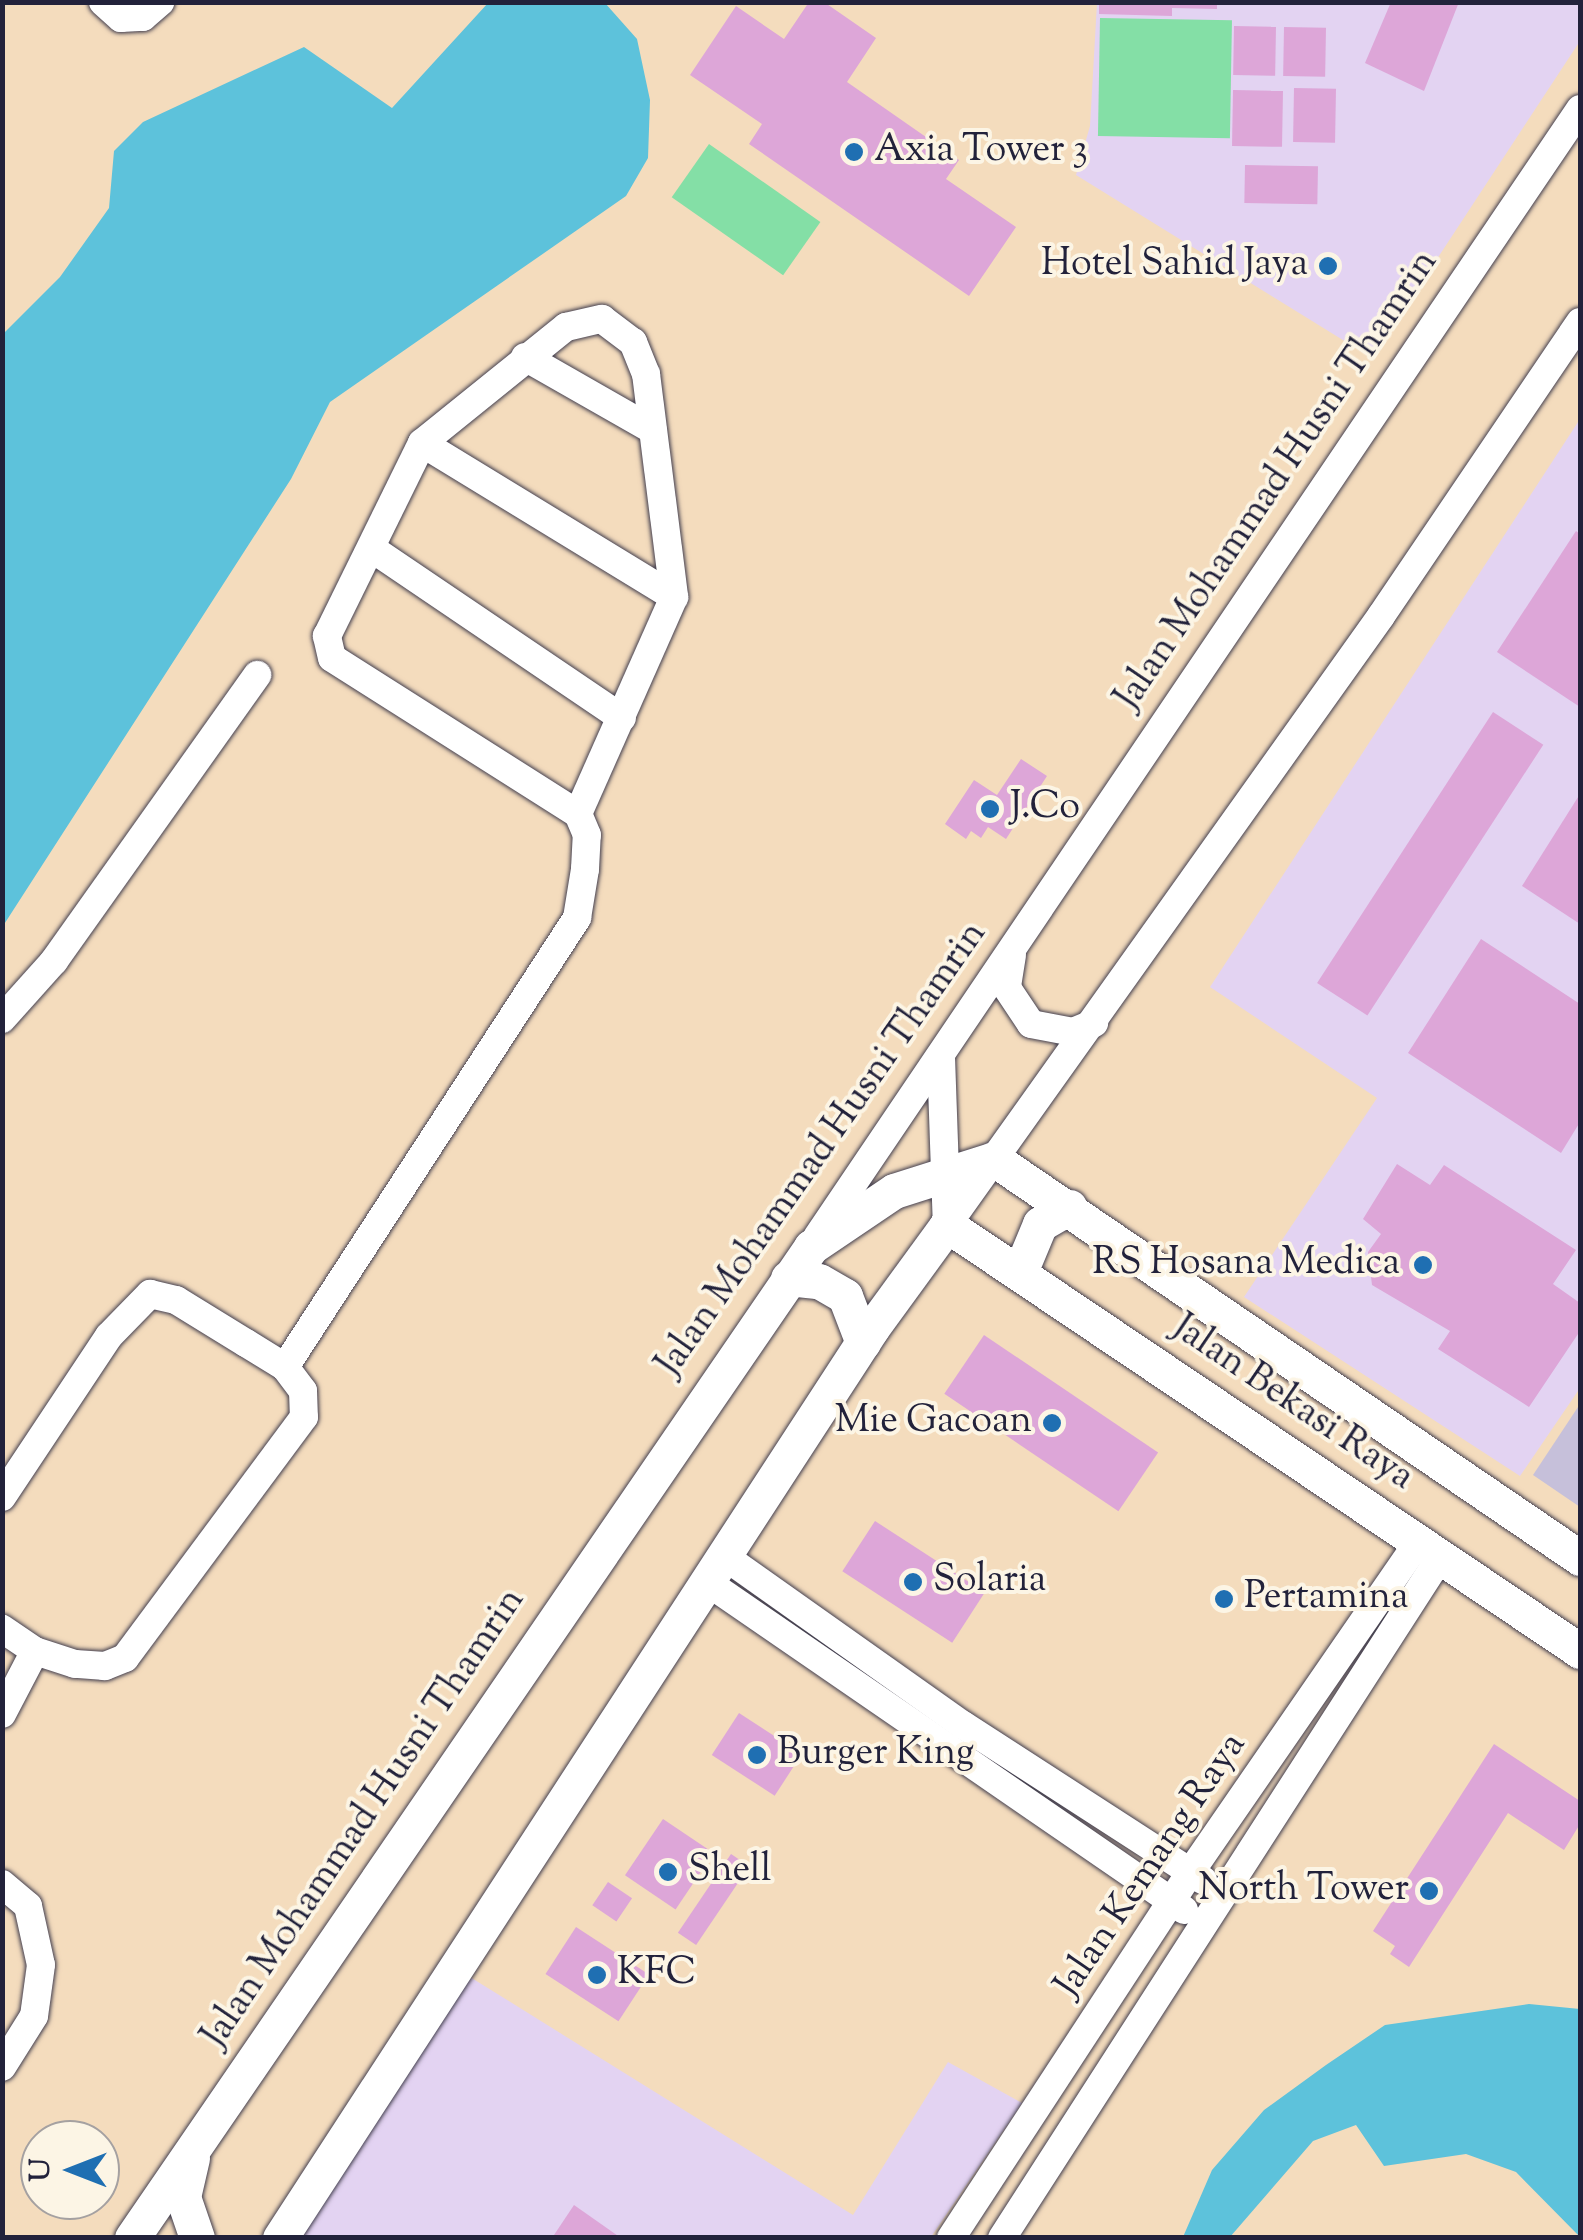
<!DOCTYPE html>
<style>
body{margin:0}
#map{position:relative;width:1583px;height:2240px;overflow:hidden;background:#f4dcbd;font-family:"Sorts Mill Goudy",serif}
div>[style]{position:absolute}
.built>*{inset:0;background:#e3d3f2}
.industrial>*{inset:0;background:#c6c0da}
.green>*{inset:0;background:#84dfa6;transform-origin:0 0}
.water>*{inset:0;background:#5dc2db}
.building>*{inset:0;background:#dda6d8;transform-origin:0 0}
.roads{filter:drop-shadow(0 0 2px #423e4e) drop-shadow(0 0 2px #423e4e)}
.minor>*{height:28px;margin:-14px;padding:0 14px;transform-origin:14px;border-radius:14px;background:#fff}
.major>*{height:35px;margin:-17.5px;padding:0 17.5px;transform-origin:17.5px;border-radius:17.5px;background:#fff}
.dots>*{width:28px;height:28px;translate:-50% -50%;box-sizing:border-box;border:5px solid #fcf5e5;border-radius:50%}
span{translate:-50% -50%;white-space:nowrap;text-align:center;line-height:1.15;-webkit-text-stroke:8px #fcf5e5;paint-order:stroke}
.poi-label{font-size:38px;color:#22223b}
.left{translate:0 -50%;text-align:left}
.right{translate:-100% -50%;text-align:right}
.street-label{font-size:38px;color:#22223b}
.frame{position:absolute;inset:0;border:5px solid #22223b;pointer-events:none}
.north{position:absolute;left:20px;top:2120px;width:100px;height:100px;box-sizing:border-box;background:#fcf5e5;border:2px solid #a5a1a1;border-radius:50%;rotate:270deg;font-size:28px;font-weight:700;line-height:40px;text-align:center;color:#22223b}
.north::after{content:'';display:block;margin:auto;width:35px;height:45px;background:#1f6fb2;clip-path:polygon(50% 0,100% 100%,50% 72%,0 100%)}
</style>
<div id="map">
<div class="built">
<div style="clip-path:polygon(1097px 3px,1580px 3px,1580px 41px,1372px 358px,1076px 175px,1090px 126px)"></div>
<div style="clip-path:polygon(1580px 419px,1580px 1388px,1520px 1476px,1244px 1297px,1377px 1098px,1210px 987px)"></div>
<div style="clip-path:polygon(470px 1977px,853px 2215px,948px 2062px,1022px 2103px,931px 2237px,294px 2238px)"></div>
</div>
<div class="industrial">
<div style="clip-path:polygon(1580px 1404px,1580px 1507px,1533px 1475px)"></div>
</div>
<div class="green">
<div style="left:1100px;top:18px;width:132px;height:118px;rotate:1deg"></div>
<div style="left:709px;top:144px;width:136px;height:65px;rotate:35deg"></div>
</div>
<div class="water">
<div style="clip-path:polygon(488px 3px,605px 3px,637px 39px,650px 100px,648px 158px,626px 196px,330px 402px,291px 479px,3px 926px,3px 334px,60px 277px,109px 208px,114px 151px,143px 122px,304px 47px,392px 108px)"></div>
<div style="clip-path:polygon(1529px 2004px,1580px 2009px,1580px 2237px,1516px 2172px,1466px 2154px,1384px 2166px,1356px 2125px,1313px 2141px,1230px 2237px,1183px 2237px,1212px 2170px,1264px 2110px,1326px 2065px,1385px 2025px)"></div>
</div>
<div class="building">
<div style="clip-path:polygon(809px 2px,824px 2px,876px 38px,847px 82px,959px 160px,946px 179px,1016px 227px,969px 296px,749px 144px,762px 124px,690px 75px,736px 6px,784px 39px)"></div>
<div style="clip-path:polygon(1099px 2px,1217px 2px,1217px 9px,1172px 8px,1172px 16px,1099px 14px)"></div>
<div style="clip-path:polygon(1391px 2px,1459px 2px,1424px 91px,1365px 63px)"></div>
<div style="left:1234px;top:26px;width:42px;height:49px;rotate:1deg"></div>
<div style="left:1284px;top:27px;width:42px;height:49px;rotate:1deg"></div>
<div style="left:1294px;top:88px;width:42px;height:54px;rotate:1deg"></div>
<div style="left:1233px;top:90px;width:50px;height:56px;rotate:1deg"></div>
<div style="left:1245px;top:165px;width:73px;height:38px;rotate:1deg"></div>
<div style="clip-path:polygon(1576px 531px,1580px 534px,1580px 707px,1497px 652px)"></div>
<div style="left:1493px;top:712px;width:60px;height:323px;rotate:33deg"></div>
<div style="clip-path:polygon(1021px 759px,1047px 776px,1006px 839px,988px 827px,981px 838px,971px 831px,966px 839px,945px 824px,974px 780px,997px 795px)"></div>
<div style="clip-path:polygon(1580px 794px,1580px 924px,1522px 886px)"></div>
<div style="clip-path:polygon(1481px 939px,1580px 1004px,1580px 1122px,1561px 1153px,1408px 1053px)"></div>
<div style="clip-path:polygon(1397px 1164px,1430px 1185px,1444px 1165px,1576px 1250px,1553px 1284px,1580px 1303px,1580px 1331px,1529px 1407px,1438px 1349px,1450px 1331px,1372px 1285px,1368px 1252px,1381px 1234px,1363px 1219px)"></div>
<div style="left:984px;top:1335px;width:210px;height:71px;rotate:34deg"></div>
<div style="left:875px;top:1521px;width:131px;height:60px;rotate:33deg"></div>
<div style="left:739px;top:1713px;width:75px;height:50px;rotate:33deg"></div>
<div style="clip-path:polygon(1494px 1744px,1580px 1801px,1580px 1824px,1564px 1850px,1508px 1813px,1409px 1967px,1390px 1954px,1395px 1946px,1373px 1931px)"></div>
<div style="left:663px;top:1819px;width:61px;height:68px;rotate:34deg"></div>
<div style="left:731px;top:1854px;width:22px;height:95px;rotate:34deg"></div>
<div style="left:608px;top:1882px;width:29px;height:28px;rotate:34deg"></div>
<div style="left:576px;top:1927px;width:87px;height:56px;rotate:33deg"></div>
<div style="clip-path:polygon(574px 2205px,621px 2238px,552px 2238px)"></div>
</div>
<div class="roads">
<div class="minor">
<div style="left:103px;top:2px;width:24px;rotate:42deg"></div>
<div style="left:121px;top:18px;width:22px;rotate:-3deg"></div>
<div style="left:143px;top:17px;width:23px;rotate:-41deg"></div>
<div style="left:525px;top:357px;width:147px;rotate:29.7deg"></div>
<div style="left:422px;top:443px;width:295px;rotate:31.4deg"></div>
<div style="left:371px;top:548px;width:303px;rotate:34.1deg"></div>
<div style="left:1012px;top:955px;width:33px;rotate:99deg"></div>
<div style="left:1007px;top:988px;width:43px;rotate:56.3deg"></div>
<div style="left:1031px;top:1024px;width:43px;rotate:10.8deg"></div>
<div style="left:1073px;top:1032px;width:23px;rotate:-23deg"></div>
<div style="left:2px;top:1019px;width:78px;rotate:-48.1deg"></div>
<div style="left:54px;top:961px;width:351px;rotate:-54.6deg"></div>
<div style="left:941px;top:1057px;width:168px;rotate:88deg"></div>
<div style="left:947px;top:1225px;width:748px;rotate:-54.52deg"></div>
<div style="left:1381px;top:616px;width:355px;rotate:-55.9deg"></div>
<div style="left:817px;top:1237px;width:1362px;rotate:-55.92deg"></div>
<div style="left:285px;top:1367px;width:536px;rotate:-56.96deg"></div>
<div style="left:577px;top:918px;width:50px;rotate:-80.7deg"></div>
<div style="left:585px;top:869px;width:34px;rotate:-87deg"></div>
<div style="left:587px;top:835px;width:23px;rotate:-113deg"></div>
<div style="left:578px;top:814px;width:291px;rotate:-147.6deg"></div>
<div style="left:332px;top:658px;width:23px;rotate:-103deg"></div>
<div style="left:327px;top:636px;width:215px;rotate:-63.8deg"></div>
<div style="left:422px;top:443px;width:185px;rotate:-38.9deg"></div>
<div style="left:566px;top:327px;width:37px;rotate:-13deg"></div>
<div style="left:602px;top:319px;width:39px;rotate:37deg"></div>
<div style="left:633px;top:342px;width:35px;rotate:68deg"></div>
<div style="left:646px;top:374px;width:225px;rotate:82.8deg"></div>
<div style="left:674px;top:597px;width:237px;rotate:113.9deg"></div>
<div style="left:2px;top:1497px;width:193px;rotate:-56.4deg"></div>
<div style="left:109px;top:1336px;width:59px;rotate:-45.7deg"></div>
<div style="left:150px;top:1294px;width:27px;rotate:13deg"></div>
<div style="left:176px;top:1300px;width:82px;rotate:31.6deg"></div>
<div style="left:246px;top:1343px;width:46px;rotate:31.6deg"></div>
<div style="left:285px;top:1367px;width:30px;rotate:53deg"></div>
<div style="left:303px;top:1391px;width:26px;rotate:88deg"></div>
<div style="left:304px;top:1417px;width:300px;rotate:126.6deg"></div>
<div style="left:125px;top:1658px;width:22px;rotate:158deg"></div>
<div style="left:105px;top:1666px;width:30px;rotate:-176deg"></div>
<div style="left:75px;top:1664px;width:42px;rotate:-162deg"></div>
<div style="left:35px;top:1651px;width:40px;rotate:-146deg"></div>
<div style="left:724px;top:1556px;width:293px;rotate:35.3deg"></div>
<div style="left:963px;top:1725px;width:286px;rotate:32.9deg"></div>
<div style="left:707px;top:1582px;width:579px;rotate:34.51deg"></div>
<div style="left:2px;top:1714px;width:71px;rotate:-62.4deg"></div>
<div style="left:2px;top:1884px;width:34px;rotate:40deg"></div>
<div style="left:28px;top:1906px;width:60px;rotate:77.6deg"></div>
<div style="left:41px;top:1965px;width:51px;rotate:97.8deg"></div>
<div style="left:34px;top:2016px;width:60px;rotate:122.1deg"></div>
<div style="left:951px;top:2238px;width:428px;rotate:-56.8deg"></div>
<div style="left:1185px;top:1880px;width:412px;rotate:-55.4deg"></div>
<div style="left:1002px;top:2238px;width:811px;rotate:-57.23deg"></div>
</div>
<div class="major">
<div style="left:1020px;top:1272px;width:52px;rotate:-67.4deg"></div>
<div style="left:1040px;top:1224px;width:34px;rotate:-30deg"></div>
<div style="left:788px;top:1278px;width:31px;rotate:6deg"></div>
<div style="left:819px;top:1281px;width:30px;rotate:30deg"></div>
<div style="left:845px;top:1296px;width:50px;rotate:69deg"></div>
<div style="left:192px;top:2158px;width:40px;rotate:103deg"></div>
<div style="left:183px;top:2197px;width:43px;rotate:71.1deg"></div>
<div style="left:132px;top:2238px;width:1201px;rotate:-55.58deg"></div>
<div style="left:811px;top:1247px;width:100px;rotate:-34deg"></div>
<div style="left:894px;top:1191px;width:105px;rotate:-17.7deg"></div>
<div style="left:994px;top:1159px;width:709px;rotate:34.25deg"></div>
<div style="left:280px;top:2238px;width:1086px;rotate:-56.95deg"></div>
<div style="left:872px;top:1328px;width:127px;rotate:-53.9deg"></div>
<div style="left:947px;top:1225px;width:763px;rotate:33.94deg"></div>
</div>
</div>
<div class="dots">
<div style="left:854px;top:152px;background:#1f6fb2"></div>
<div style="left:1328px;top:266px;background:#1f6fb2"></div>
<div style="left:990px;top:809px;background:#1f6fb2"></div>
<div style="left:1423px;top:1265px;background:#1f6fb2"></div>
<div style="left:1052px;top:1423px;background:#1f6fb2"></div>
<div style="left:913px;top:1582px;background:#1f6fb2"></div>
<div style="left:1224px;top:1599px;background:#1f6fb2"></div>
<div style="left:757px;top:1755px;background:#1f6fb2"></div>
<div style="left:668px;top:1872px;background:#1f6fb2"></div>
<div style="left:1429px;top:1891px;background:#1f6fb2"></div>
<div style="left:597px;top:1975px;background:#1f6fb2"></div>
</div>
<div class="poi-label">
<span class="left" style="left:874px;top:152px">Axia Tower 3</span>
<span class="right" style="left:1308px;top:266px">Hotel Sahid Jaya</span>
<span class="left" style="left:1010px;top:809px">J.Co</span>
<span class="right" style="left:1400px;top:1265px">RS Hosana Medica</span>
<span class="right" style="left:1032px;top:1423px">Mie Gacoan</span>
<span class="left" style="left:933px;top:1582px">Solaria</span>
<span class="left" style="left:1244px;top:1599px">Pertamina</span>
<span class="left" style="left:777px;top:1755px">Burger King</span>
<span class="left" style="left:688px;top:1872px">Shell</span>
<span class="right" style="left:1409px;top:1891px">North Tower</span>
<span class="left" style="left:617px;top:1975px">KFC</span>
</div>
<div class="street-label">
<span style="left:1278px;top:481px;rotate:-56deg">Jalan Mohammad Husni Thamrin</span>
<span style="left:823px;top:1150px;rotate:-55deg">Jalan Mohammad Husni Thamrin</span>
<span style="left:1292px;top:1404px;rotate:34deg">Jalan Bekasi Raya</span>
<span style="left:365px;top:1819px;rotate:-56deg">Jalan Mohammad Husni Thamrin</span>
<span style="left:1152px;top:1866px;rotate:-56deg">Jalan Kemang Raya</span>
</div>
<div class="frame"></div>
<div class="north">U</div>
</div>
